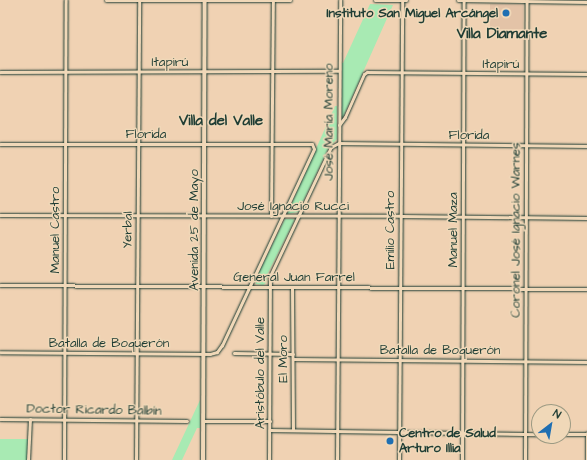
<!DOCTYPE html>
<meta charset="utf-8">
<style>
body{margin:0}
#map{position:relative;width:587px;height:460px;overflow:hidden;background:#f0d2b3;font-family:"Architects Daughter",sans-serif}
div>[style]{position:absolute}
.built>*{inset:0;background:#e3c3a7;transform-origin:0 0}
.green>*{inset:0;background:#a8eab3;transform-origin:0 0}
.roads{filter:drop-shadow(0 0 1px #1f3d34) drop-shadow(0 0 1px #1f3d34)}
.street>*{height:3px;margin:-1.5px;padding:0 1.5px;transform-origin:1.5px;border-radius:1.5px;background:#f0d8b8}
.secondary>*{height:4px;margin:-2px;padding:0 2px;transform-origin:2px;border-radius:2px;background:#f0d8b8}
.dots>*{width:11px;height:11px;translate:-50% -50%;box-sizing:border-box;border:2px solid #f0d8b8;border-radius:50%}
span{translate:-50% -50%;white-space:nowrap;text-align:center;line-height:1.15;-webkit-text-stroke:3px #f0d8b8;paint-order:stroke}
.poi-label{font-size:13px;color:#1f3d34;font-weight:700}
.right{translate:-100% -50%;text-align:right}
.left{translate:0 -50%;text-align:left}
.street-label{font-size:13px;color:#1f3d34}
.quarter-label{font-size:15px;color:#1f3d34;font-weight:700}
.north{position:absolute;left:531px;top:404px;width:40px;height:40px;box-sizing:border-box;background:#f0d8b8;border:1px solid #9c9a83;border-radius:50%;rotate:31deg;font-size:11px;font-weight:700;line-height:16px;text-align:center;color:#1f3d34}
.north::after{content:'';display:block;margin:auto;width:14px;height:18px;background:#1f6fb2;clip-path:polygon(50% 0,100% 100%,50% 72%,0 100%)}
</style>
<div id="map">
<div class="built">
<div style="left:490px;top:4px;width:33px;height:25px"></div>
</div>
<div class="green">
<div style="clip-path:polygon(370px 4px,393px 5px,343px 117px,341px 117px,341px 63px,343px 63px)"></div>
<div style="clip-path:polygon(335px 106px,337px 106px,337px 139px,328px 149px,298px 212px,287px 214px)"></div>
<div style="clip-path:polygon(285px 219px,293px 219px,294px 221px,268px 273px,266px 283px,263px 285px,256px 284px,255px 280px)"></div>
<div style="clip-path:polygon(200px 400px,200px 428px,197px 428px,182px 460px,172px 460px)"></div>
<div style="left:0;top:439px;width:28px;height:21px"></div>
</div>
<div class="roads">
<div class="street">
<div style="left:106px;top:0;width:184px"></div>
<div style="left:375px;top:0;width:31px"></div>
<div style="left:458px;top:0;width:129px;rotate:0.9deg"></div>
<div style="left:0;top:72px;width:339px;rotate:-0.2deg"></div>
<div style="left:339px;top:125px;width:10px;rotate:-53deg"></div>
<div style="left:345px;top:117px;width:47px;rotate:-66.2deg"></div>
<div style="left:364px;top:74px;width:4px;rotate:-34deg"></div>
<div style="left:367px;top:72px;width:220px;rotate:0.5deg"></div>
<div style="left:0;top:144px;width:312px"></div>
<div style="left:312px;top:144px;width:5px;rotate:68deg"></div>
<div style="left:314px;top:149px;width:217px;rotate:115.1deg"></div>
<div style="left:222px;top:345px;width:9px;rotate:126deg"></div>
<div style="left:217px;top:352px;width:7px;rotate:164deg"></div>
<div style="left:210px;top:354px;width:210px;rotate:-179.5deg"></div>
<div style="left:0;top:215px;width:401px;rotate:0.1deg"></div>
<div style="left:401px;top:216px;width:186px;rotate:0.6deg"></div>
<div style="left:271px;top:216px;width:216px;rotate:-89.5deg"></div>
<div style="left:0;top:285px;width:587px;rotate:0.39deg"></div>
<div style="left:292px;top:287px;width:143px;rotate:89.6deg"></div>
<div style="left:234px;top:353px;width:59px;rotate:1deg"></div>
<div style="left:293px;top:359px;width:294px;rotate:0.6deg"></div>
<div style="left:0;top:419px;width:187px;rotate:0.6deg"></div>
<div style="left:203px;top:421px;width:67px"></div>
<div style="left:270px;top:430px;width:269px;rotate:0.9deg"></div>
<div style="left:563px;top:434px;width:24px"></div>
<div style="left:28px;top:460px;width:41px;rotate:-87.2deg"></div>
<div style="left:64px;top:460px;width:460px;rotate:-89.8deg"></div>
<div style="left:136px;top:460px;width:460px;rotate:-89.6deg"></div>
<div style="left:269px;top:460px;width:184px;rotate:-89.7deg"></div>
<div style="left:270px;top:276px;width:143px;rotate:-64.7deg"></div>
<div style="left:331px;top:147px;width:9px;rotate:-27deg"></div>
<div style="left:339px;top:143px;width:248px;rotate:0.7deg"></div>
<div style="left:337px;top:460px;width:460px;rotate:-89.6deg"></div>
<div style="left:399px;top:460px;width:460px;rotate:-89.6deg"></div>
<div style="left:462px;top:460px;width:460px;rotate:-89.8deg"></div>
<div style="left:525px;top:460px;width:460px;rotate:-89.8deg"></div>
<div style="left:587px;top:460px;width:27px;rotate:-90deg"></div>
</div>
<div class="secondary">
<div style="left:203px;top:460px;width:460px;rotate:-89.8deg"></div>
</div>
</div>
<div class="dots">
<div style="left:506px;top:13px;background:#1f6fb2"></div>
<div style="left:390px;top:441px;background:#1f6fb2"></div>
</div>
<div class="poi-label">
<span class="right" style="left:498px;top:13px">Instituto San Miguel Arcángel</span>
<span class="left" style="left:399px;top:441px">Centro de Salud<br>Arturo Illia</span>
</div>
<div class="street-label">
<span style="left:170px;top:62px">Itapirú</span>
<span style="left:501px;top:64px">Itapirú</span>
<span style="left:329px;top:122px;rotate:-90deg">José María Moreno</span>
<span style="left:146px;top:134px">Florida</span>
<span style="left:469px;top:135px">Florida</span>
<span style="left:293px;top:206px">José Ignacio Rucci</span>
<span style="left:55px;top:230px;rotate:-90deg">Manuel Castro</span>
<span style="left:128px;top:230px;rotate:-89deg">Yerbal</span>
<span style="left:194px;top:230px;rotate:-90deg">Avenida 25 de Mayo</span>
<span style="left:390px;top:230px;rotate:-90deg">Emilio Castro</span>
<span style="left:453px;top:230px;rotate:-90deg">Manuel Maza</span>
<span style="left:516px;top:230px;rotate:-90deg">Coronel José Ignacio Warnes</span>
<span style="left:294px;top:277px">General Juan Farrel</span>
<span style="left:109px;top:343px">Batalla de Boquerón</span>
<span style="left:440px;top:350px">Batalla de Boquerón</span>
<span style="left:283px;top:359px;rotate:-90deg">El Moro</span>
<span style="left:260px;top:373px;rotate:-90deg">Aristóbulo del Valle</span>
<span style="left:94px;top:410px;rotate:1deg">Doctor Ricardo Balbín</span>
</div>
<div class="quarter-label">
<span style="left:502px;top:34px">Villa Diamante</span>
<span style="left:221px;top:121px">Villa del Valle</span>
</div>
<div class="north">N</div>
</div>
